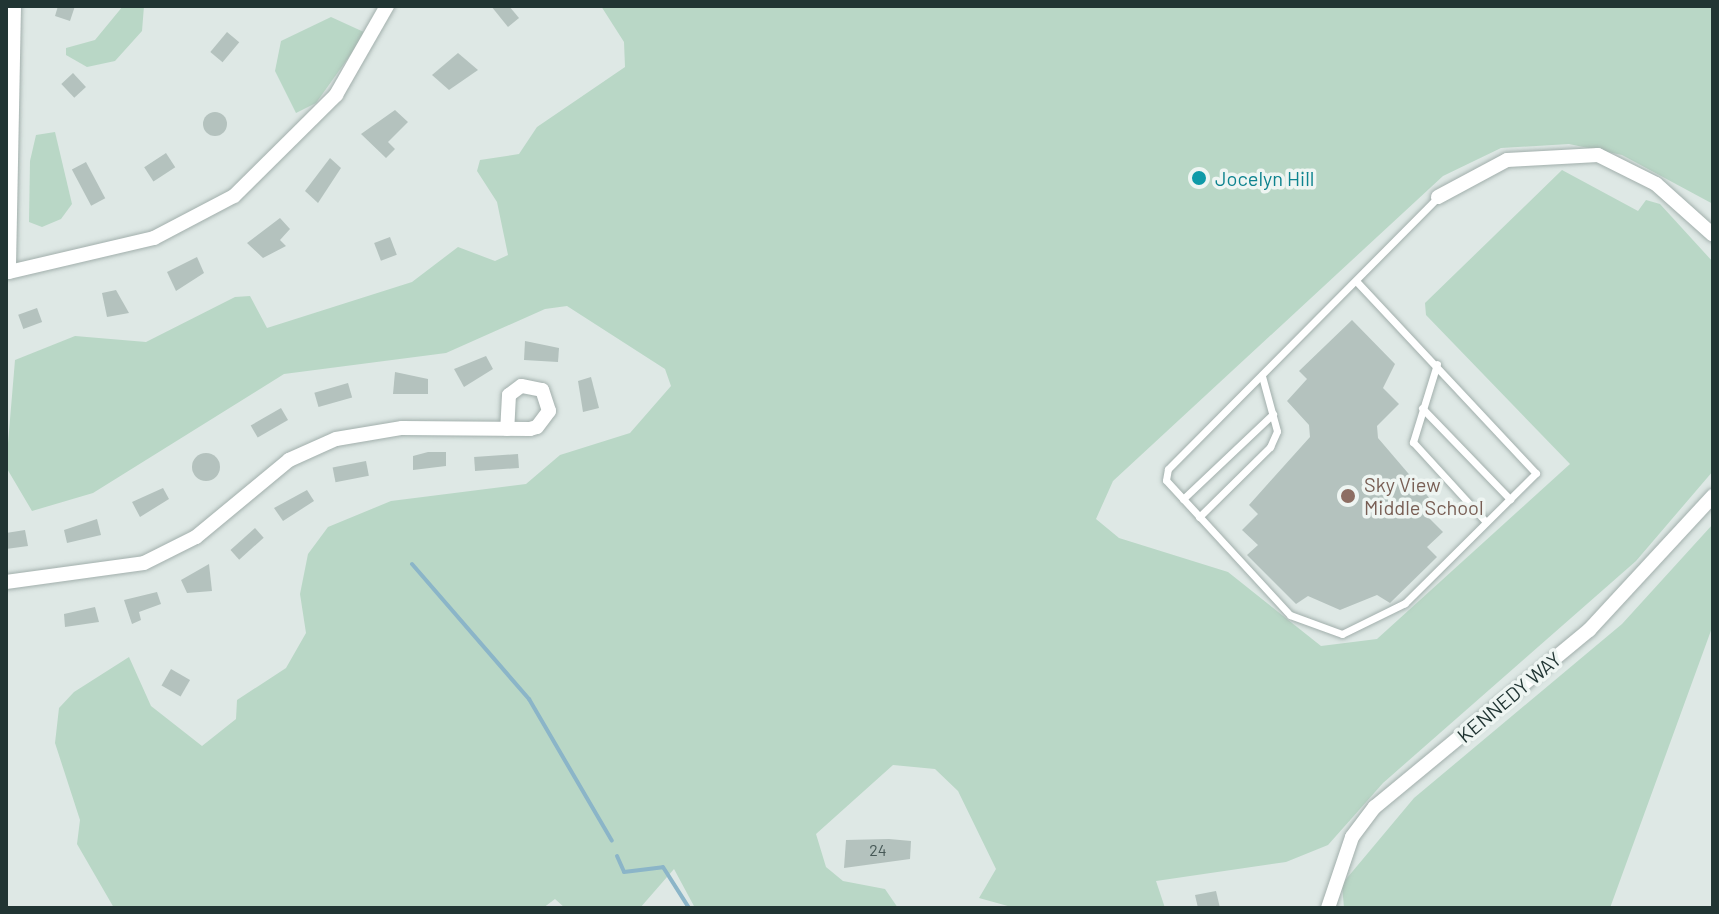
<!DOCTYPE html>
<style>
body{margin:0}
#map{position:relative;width:1719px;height:914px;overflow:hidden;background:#dee8e5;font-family:Barlow,sans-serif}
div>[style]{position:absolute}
.green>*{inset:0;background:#b9d7c6}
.stream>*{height:4px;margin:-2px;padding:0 2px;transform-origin:2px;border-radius:2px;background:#8bb5c8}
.building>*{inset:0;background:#b4c2be;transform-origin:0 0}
.round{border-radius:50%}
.roads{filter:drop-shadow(0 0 2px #a2afac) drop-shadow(0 0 2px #a2afac)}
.service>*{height:7px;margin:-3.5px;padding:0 3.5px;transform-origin:3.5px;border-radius:3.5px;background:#fff}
.minor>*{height:14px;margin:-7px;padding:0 7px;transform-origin:7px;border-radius:7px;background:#fff}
.dots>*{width:22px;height:22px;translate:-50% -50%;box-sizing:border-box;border:4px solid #eef5f2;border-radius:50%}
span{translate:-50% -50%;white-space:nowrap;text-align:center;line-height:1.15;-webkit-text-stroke:7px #eef5f2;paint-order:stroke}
.number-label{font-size:16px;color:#465856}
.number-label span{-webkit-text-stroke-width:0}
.culture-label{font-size:20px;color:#0d838f}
.left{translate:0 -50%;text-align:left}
.education-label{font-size:20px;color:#785e54}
.street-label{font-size:20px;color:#213533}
.frame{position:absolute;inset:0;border:8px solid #213533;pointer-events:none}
</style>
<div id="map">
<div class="green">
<div style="clip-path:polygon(123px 6px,144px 6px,142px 31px,115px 61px,87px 67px,66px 55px,66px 48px,95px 40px)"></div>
<div style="clip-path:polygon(601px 6px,1713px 6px,1713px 204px,1622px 155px,1569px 144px,1501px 148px,1443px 176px,1113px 481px,1096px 519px,1119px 538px,1228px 572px,1321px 646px,1377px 639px,1570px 464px,1426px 315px,1425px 303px,1562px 170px,1638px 211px,1646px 200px,1660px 204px,1713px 262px,1713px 471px,1636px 561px,1383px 783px,1328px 845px,1286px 862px,1156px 881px,1165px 908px,1015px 908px,979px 898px,996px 869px,958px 791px,935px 769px,893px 765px,816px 834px,826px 867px,843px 881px,885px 889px,898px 908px,695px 908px,674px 869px,640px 908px,565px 908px,555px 899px,543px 908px,114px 908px,77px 844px,80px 820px,55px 743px,59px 708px,74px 692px,129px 657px,151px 706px,202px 746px,236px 719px,237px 700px,286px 668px,306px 633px,300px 594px,308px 554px,328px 527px,391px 501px,526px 484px,560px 455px,630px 433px,671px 386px,665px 369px,567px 306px,545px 309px,446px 353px,284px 374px,93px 493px,32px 511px,6px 467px,15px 360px,75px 336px,146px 342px,235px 297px,250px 296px,267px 328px,412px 282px,458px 247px,495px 261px,508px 255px,497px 202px,477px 171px,480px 160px,519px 154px,537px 127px,625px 67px,624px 42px)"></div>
<div style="clip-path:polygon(331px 17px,366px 33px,316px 103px,296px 113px,275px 71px,281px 41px)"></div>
<div style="clip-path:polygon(55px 132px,72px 204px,61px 219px,42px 227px,29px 222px,30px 161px,36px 135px)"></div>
<div style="clip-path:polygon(1713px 524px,1713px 625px,1610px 908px,1344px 908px,1342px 884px,1414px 798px,1622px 624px)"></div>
</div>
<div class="stream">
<div style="left:412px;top:564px;width:179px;rotate:49.1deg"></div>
<div style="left:529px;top:699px;width:164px;rotate:59.7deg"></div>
<div style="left:617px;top:856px;width:17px;rotate:66deg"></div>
<div style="left:624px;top:872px;width:39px;rotate:-7deg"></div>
<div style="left:663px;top:867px;width:49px;rotate:57.6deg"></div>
</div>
<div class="building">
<div style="clip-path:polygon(58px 6px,75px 6px,70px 21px,55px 16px)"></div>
<div style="clip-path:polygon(491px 6px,509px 6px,519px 18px,508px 27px)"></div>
<div style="left:227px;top:32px;width:16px;height:26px;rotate:40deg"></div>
<div style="clip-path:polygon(458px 53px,478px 70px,449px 90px,432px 75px)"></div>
<div style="left:73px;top:73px;width:19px;height:16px;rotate:47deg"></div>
<div style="clip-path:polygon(395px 110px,408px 122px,388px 142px,395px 149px,386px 158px,361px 134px)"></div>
<div class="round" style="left:203px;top:112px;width:24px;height:24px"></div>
<div style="left:166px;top:153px;width:17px;height:26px;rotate:57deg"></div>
<div style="clip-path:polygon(330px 158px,341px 168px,318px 203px,305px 191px)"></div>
<div style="left:86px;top:162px;width:41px;height:16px;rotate:62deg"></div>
<div style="clip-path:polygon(280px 218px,290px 229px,280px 240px,286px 246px,263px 258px,247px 243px)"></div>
<div style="left:390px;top:237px;width:19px;height:17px;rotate:69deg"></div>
<div style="clip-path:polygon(197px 257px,204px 273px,176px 291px,167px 272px)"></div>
<div style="clip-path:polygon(116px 290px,129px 313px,107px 317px,102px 293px)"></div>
<div style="left:37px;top:308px;width:15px;height:20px;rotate:70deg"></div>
<div style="clip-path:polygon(1352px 320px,1395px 364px,1383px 388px,1399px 404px,1377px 426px,1378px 438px,1437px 507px,1427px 516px,1443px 532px,1427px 547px,1437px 557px,1390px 603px,1377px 595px,1340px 610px,1308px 596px,1296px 604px,1247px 555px,1258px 545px,1242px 530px,1258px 514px,1249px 505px,1310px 437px,1309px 425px,1287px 401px,1307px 379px,1299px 371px)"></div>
<div style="clip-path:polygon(525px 341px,559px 348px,558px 362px,524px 360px)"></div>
<div style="clip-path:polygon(486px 356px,493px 369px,464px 387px,454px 369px)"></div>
<div style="clip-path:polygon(395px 372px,428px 379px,428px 394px,393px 394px)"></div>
<div style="clip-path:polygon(591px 377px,599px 408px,583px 412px,578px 381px)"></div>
<div style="left:348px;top:383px;width:15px;height:35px;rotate:74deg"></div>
<div style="left:281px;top:408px;width:14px;height:35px;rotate:60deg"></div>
<div style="clip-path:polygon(428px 452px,446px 452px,446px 466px,413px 470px,413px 456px)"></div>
<div class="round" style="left:192px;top:453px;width:28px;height:28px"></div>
<div style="left:518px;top:454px;width:14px;height:44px;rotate:86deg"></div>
<div style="left:366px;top:461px;width:15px;height:34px;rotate:79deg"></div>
<div style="clip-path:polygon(163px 488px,169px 499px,140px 517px,132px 502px)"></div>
<div style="clip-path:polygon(307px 490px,314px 501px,283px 521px,274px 508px)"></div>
<div style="clip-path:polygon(97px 519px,101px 535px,67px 543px,64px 530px)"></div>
<div style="left:255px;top:528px;width:13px;height:33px;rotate:48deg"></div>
<div style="clip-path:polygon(25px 530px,28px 546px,6px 549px,6px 533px)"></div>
<div style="clip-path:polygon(209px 564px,212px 591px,187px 593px,181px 580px)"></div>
<div style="clip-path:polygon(157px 592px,161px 604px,139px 612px,141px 620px,132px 624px,124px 600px)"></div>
<div style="clip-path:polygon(95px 607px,99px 622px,65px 627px,64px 614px)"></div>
<div style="left:171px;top:669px;width:22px;height:19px;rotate:30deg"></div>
<div style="clip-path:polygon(889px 839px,911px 841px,910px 859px,844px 868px,846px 840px)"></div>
<div style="clip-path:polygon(1216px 891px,1220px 908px,1198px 908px,1195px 895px)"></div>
</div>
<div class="roads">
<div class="service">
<div style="left:1357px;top:282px;width:262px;rotate:46.9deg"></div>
<div style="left:1536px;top:473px;width:185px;rotate:135.2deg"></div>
<div style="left:1405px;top:603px;width:70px;rotate:153.8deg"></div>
<div style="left:1342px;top:634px;width:55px;rotate:-159.9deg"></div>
<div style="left:1290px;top:615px;width:183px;rotate:-132.6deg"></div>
<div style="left:1166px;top:480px;width:11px;rotate:-80deg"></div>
<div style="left:1168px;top:469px;width:383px;rotate:-45.2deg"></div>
<div style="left:1437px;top:364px;width:82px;rotate:107.1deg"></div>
<div style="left:1413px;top:442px;width:108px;rotate:47.6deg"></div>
<div style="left:1422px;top:408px;width:127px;rotate:46deg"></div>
<div style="left:1183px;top:499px;width:124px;rotate:-43.4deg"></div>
<div style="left:1199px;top:517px;width:100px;rotate:-44.6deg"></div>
<div style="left:1270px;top:447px;width:17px;rotate:-66deg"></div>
<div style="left:1277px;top:431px;width:57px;rotate:-105.3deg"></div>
</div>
<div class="minor">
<div style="left:14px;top:6px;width:266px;rotate:91.1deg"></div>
<div style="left:9px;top:272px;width:149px;rotate:-13.2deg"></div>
<div style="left:154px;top:238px;width:90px;rotate:-27.7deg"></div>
<div style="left:234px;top:196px;width:144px;rotate:-44.7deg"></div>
<div style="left:336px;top:95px;width:103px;rotate:-60.2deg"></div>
<div style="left:1438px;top:197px;width:78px;rotate:-28.2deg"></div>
<div style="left:1507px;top:160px;width:91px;rotate:-3.1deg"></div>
<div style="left:1598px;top:155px;width:65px;rotate:26.6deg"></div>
<div style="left:1656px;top:184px;width:76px;rotate:41.8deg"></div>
<div style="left:6px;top:582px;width:139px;rotate:-7.8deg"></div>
<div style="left:144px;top:563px;width:58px;rotate:-26.6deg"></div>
<div style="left:196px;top:537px;width:121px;rotate:-39.6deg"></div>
<div style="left:289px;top:460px;width:51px;rotate:-24.1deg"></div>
<div style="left:336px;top:439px;width:67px;rotate:-9.5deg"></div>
<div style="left:402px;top:428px;width:128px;rotate:0.4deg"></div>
<div style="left:530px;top:429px;width:7px;rotate:-16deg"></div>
<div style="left:537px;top:427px;width:20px;rotate:-53deg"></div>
<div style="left:549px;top:411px;width:22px;rotate:-108deg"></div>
<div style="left:542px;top:390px;width:21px;rotate:-169deg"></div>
<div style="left:521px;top:386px;width:15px;rotate:143deg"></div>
<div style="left:509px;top:395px;width:34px;rotate:93deg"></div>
<div style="left:1328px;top:908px;width:75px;rotate:-71.3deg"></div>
<div style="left:1352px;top:837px;width:38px;rotate:-53deg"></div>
<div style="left:1375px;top:807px;width:278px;rotate:-39.6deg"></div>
<div style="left:1589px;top:630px;width:183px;rotate:-47.2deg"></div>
</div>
</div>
<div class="dots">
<div style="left:1199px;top:178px;background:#0f9aa8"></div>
<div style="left:1348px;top:496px;background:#8d6e63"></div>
</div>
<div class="number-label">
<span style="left:878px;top:850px">24</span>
</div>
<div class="culture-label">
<span class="left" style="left:1215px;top:178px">Jocelyn Hill</span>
</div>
<div class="education-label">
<span class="left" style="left:1364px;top:496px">Sky View<br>Middle School</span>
</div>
<div class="street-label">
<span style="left:1509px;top:697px;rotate:-40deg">KENNEDY WAY</span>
</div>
<div class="frame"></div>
</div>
